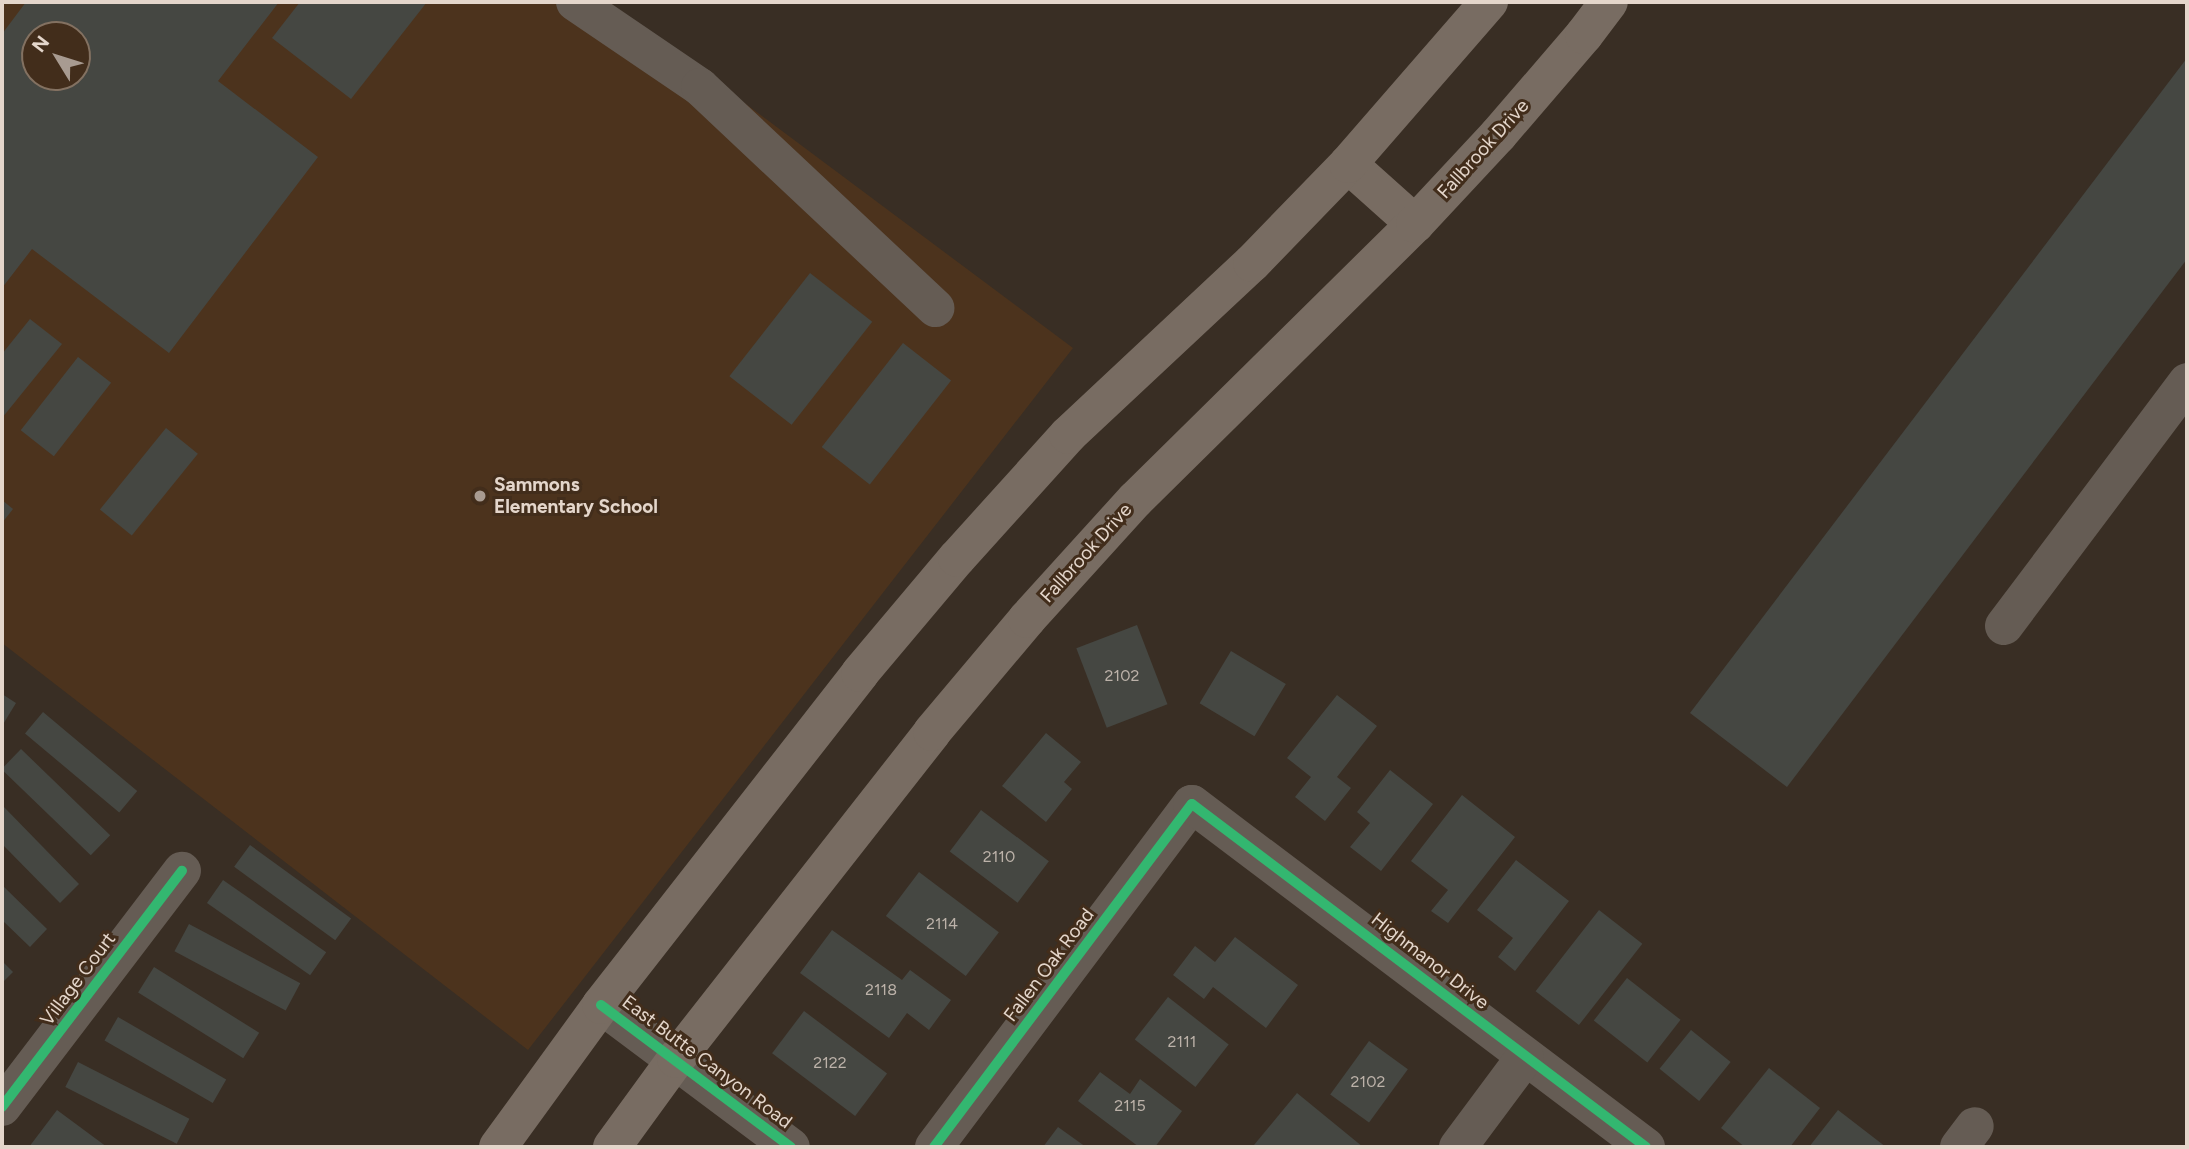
<!DOCTYPE html>
<style>
body{margin:0}
#map{position:relative;width:2189px;height:1149px;overflow:hidden;background:#392e24;font-family:Figtree,sans-serif}
div>[style]{position:absolute}
.built>*{inset:0;background:#4c331d}
.building>*{inset:0;background:#454742;transform-origin:0 0}
.minor>*{height:38px;margin:-19px;padding:0 19px;transform-origin:19px;border-radius:19px;background:#655c54}
.major>*{height:38px;margin:-19px;padding:0 19px;transform-origin:19px;border-radius:19px;background:#786c62}
.cycleway>*{height:10px;margin:-5px;padding:0 5px;transform-origin:5px;border-radius:5px;background:#33b770}
.dots>*{width:19px;height:19px;translate:-50% -50%;box-sizing:border-box;border:4px solid #422d1b;border-radius:50%}
span{translate:-50% -50%;white-space:nowrap;text-align:center;line-height:1.15;-webkit-text-stroke:6px #422d1b;paint-order:stroke}
.number-label{font-size:16px;color:#bcb2a9}
.number-label span{-webkit-text-stroke-width:0}
.street-label{font-size:19px;color:#e4d6cb}
.poi-label{font-size:19px;color:#e4d6cb;font-weight:700}
.left{translate:0 -50%;text-align:left}
.frame{position:absolute;inset:0;border:4px solid #e4d6cb;pointer-events:none}
.north{position:absolute;left:21px;top:21px;width:70px;height:70px;box-sizing:border-box;background:#422d1b;border:2px solid #837161;border-radius:50%;rotate:308deg;font-size:19px;font-weight:700;line-height:28px;text-align:center;color:#e4d6cb}
.north::after{content:'';display:block;margin:auto;width:24px;height:32px;background:#a89b91;clip-path:polygon(50% 0,100% 100%,50% 72%,0 100%)}
</style>
<div id="map">
<div class="built">
<div style="clip-path:polygon(evenodd,2px 2px,609px 2px,1073px 348px,528px 1050px,2px 643px,2px 2px,35px 35px,77px 35px,77px 77px,35px 77px,35px 35px)"></div>
</div>
<div class="building">
<div style="clip-path:polygon(evenodd,26px 2px,279px 2px,218px 81px,318px 157px,169px 353px,32px 249px,2px 288px,2px 34px,26px 2px,35px 35px,77px 35px,77px 77px,35px 77px,35px 35px)"></div>
<div style="clip-path:polygon(300px 2px,427px 2px,351px 99px,272px 38px)"></div>
<div style="clip-path:polygon(2187px 58px,2187px 259px,1787px 787px,1690px 713px)"></div>
<div style="left:810px;top:273px;width:79px;height:131px;rotate:38deg"></div>
<div style="clip-path:polygon(30px 319px,62px 344px,2px 418px,2px 354px)"></div>
<div style="left:903px;top:343px;width:61px;height:132px;rotate:38deg"></div>
<div style="left:78px;top:357px;width:42px;height:93px;rotate:38deg"></div>
<div style="left:166px;top:428px;width:41px;height:105px;rotate:39deg"></div>
<div style="clip-path:polygon(2px 500px,13px 509px,2px 523px)"></div>
<div style="left:1137px;top:625px;width:85px;height:65px;rotate:69deg"></div>
<div style="left:1231px;top:651px;width:64px;height:61px;rotate:31deg"></div>
<div style="clip-path:polygon(2px 694px,16px 703px,2px 726px)"></div>
<div style="clip-path:polygon(1337px 695px,1377px 726px,1337px 777px,1351px 788px,1325px 821px,1295px 797px,1311px 777px,1287px 758px)"></div>
<div style="left:43px;top:712px;width:123px;height:28px;rotate:40deg"></div>
<div style="clip-path:polygon(1046px 733px,1081px 762px,1064px 782px,1072px 789px,1046px 822px,1002px 786px)"></div>
<div style="left:21px;top:749px;width:124px;height:28px;rotate:44deg"></div>
<div style="clip-path:polygon(1390px 770px,1433px 804px,1381px 871px,1350px 847px,1370px 823px,1357px 812px)"></div>
<div style="clip-path:polygon(1462px 795px,1515px 837px,1448px 923px,1431px 911px,1448px 890px,1411px 861px)"></div>
<div style="clip-path:polygon(2px 805px,79px 884px,60px 903px,2px 844px)"></div>
<div style="left:981px;top:810px;width:85px;height:52px;rotate:37deg"></div>
<div style="left:250px;top:845px;width:125px;height:27px;rotate:36deg"></div>
<div style="clip-path:polygon(1516px 860px,1569px 901px,1515px 971px,1498px 957px,1513px 938px,1477px 910px)"></div>
<div style="left:919px;top:872px;width:100px;height:55px;rotate:37deg"></div>
<div style="left:223px;top:880px;width:126px;height:28px;rotate:35deg"></div>
<div style="clip-path:polygon(2px 885px,47px 929px,30px 947px,2px 920px)"></div>
<div style="left:1599px;top:910px;width:55px;height:103px;rotate:38deg"></div>
<div style="left:189px;top:924px;width:126px;height:31px;rotate:28deg"></div>
<div style="clip-path:polygon(832px 930px,902px 980px,910px 970px,951px 1000px,929px 1030px,907px 1013px,889px 1038px,800px 973px)"></div>
<div style="clip-path:polygon(1235px 937px,1298px 985px,1266px 1028px,1213px 987px,1204px 999px,1173px 975px,1195px 946px,1215px 962px)"></div>
<div style="clip-path:polygon(2px 961px,13px 972px,2px 983px)"></div>
<div style="left:154px;top:967px;width:124px;height:30px;rotate:32deg"></div>
<div style="left:1627px;top:978px;width:68px;height:54px;rotate:38deg"></div>
<div style="left:1168px;top:997px;width:77px;height:54px;rotate:38deg"></div>
<div style="left:804px;top:1011px;width:104px;height:53px;rotate:37deg"></div>
<div style="left:118px;top:1017px;width:125px;height:27px;rotate:30deg"></div>
<div style="left:1691px;top:1030px;width:51px;height:50px;rotate:39deg"></div>
<div style="left:1369px;top:1041px;width:48px;height:66px;rotate:36deg"></div>
<div style="left:78px;top:1062px;width:125px;height:28px;rotate:27deg"></div>
<div style="clip-path:polygon(1769px 1068px,1820px 1108px,1790px 1147px,1745px 1147px,1721px 1128px)"></div>
<div style="clip-path:polygon(1100px 1072px,1130px 1094px,1140px 1079px,1182px 1111px,1155px 1147px,1139px 1147px,1078px 1101px)"></div>
<div style="clip-path:polygon(1297px 1093px,1363px 1147px,1254px 1145px)"></div>
<div style="clip-path:polygon(57px 1110px,107px 1147px,29px 1147px)"></div>
<div style="clip-path:polygon(1838px 1110px,1886px 1147px,1809px 1147px)"></div>
<div style="clip-path:polygon(1058px 1127px,1086px 1147px,1043px 1147px)"></div>
</div>
<div class="minor">
<div style="left:575px;top:2px;width:151px;rotate:34.2deg"></div>
<div style="left:700px;top:87px;width:323px;rotate:43.2deg"></div>
<div style="left:2004px;top:626px;width:305px;rotate:-53.1deg"></div>
<div style="left:601px;top:1005px;width:237px;rotate:36.8deg"></div>
<div style="left:2px;top:1107px;width:297px;rotate:-52.7deg"></div>
<div style="left:934px;top:1147px;width:429px;rotate:-53.1deg"></div>
<div style="left:1192px;top:804px;width:569px;rotate:37.07deg"></div>
<div style="left:1458px;top:1147px;width:112px;rotate:-53.3deg"></div>
<div style="left:1959px;top:1147px;width:26px;rotate:-53deg"></div>
</div>
<div class="major">
<div style="left:1348px;top:164px;width:90px;rotate:41.8deg"></div>
<div style="left:498px;top:1147px;width:175px;rotate:-54deg"></div>
<div style="left:601px;top:1005px;width:421px;rotate:-52deg"></div>
<div style="left:860px;top:673px;width:150px;rotate:-49.9deg"></div>
<div style="left:957px;top:558px;width:166px;rotate:-47.9deg"></div>
<div style="left:1068px;top:435px;width:252px;rotate:-43.1deg"></div>
<div style="left:1252px;top:263px;width:138px;rotate:-45.9deg"></div>
<div style="left:1348px;top:164px;width:215px;rotate:-49deg"></div>
<div style="left:612px;top:1147px;width:109px;rotate:-54deg"></div>
<div style="left:676px;top:1059px;width:415px;rotate:-51.9deg"></div>
<div style="left:932px;top:732px;width:148px;rotate:-49.9deg"></div>
<div style="left:1027px;top:619px;width:161px;rotate:-47.8deg"></div>
<div style="left:1135px;top:500px;width:393px;rotate:-44.6deg"></div>
<div style="left:1415px;top:224px;width:122px;rotate:-47deg"></div>
<div style="left:1498px;top:135px;width:132px;rotate:-49.3deg"></div>
<div style="left:1584px;top:35px;width:41px;rotate:-52.9deg"></div>
</div>
<div class="cycleway">
<div style="left:601px;top:1005px;width:237px;rotate:36.8deg"></div>
<div style="left:2px;top:1107px;width:297px;rotate:-52.7deg"></div>
<div style="left:934px;top:1147px;width:429px;rotate:-53.1deg"></div>
<div style="left:1192px;top:804px;width:569px;rotate:37.07deg"></div>
</div>
<div class="dots">
<div style="left:480px;top:496px;background:#a89b91"></div>
</div>
<div class="number-label">
<span style="left:1122px;top:676px">2102</span>
<span style="left:999px;top:857px">2110</span>
<span style="left:942px;top:924px">2114</span>
<span style="left:881px;top:990px">2118</span>
<span style="left:1182px;top:1042px">2111</span>
<span style="left:830px;top:1063px">2122</span>
<span style="left:1368px;top:1082px">2102</span>
<span style="left:1130px;top:1106px">2115</span>
</div>
<div class="street-label">
<span style="left:1483px;top:149px;rotate:-48deg">Fallbrook Drive</span>
<span style="left:1086px;top:553px;rotate:-48deg">Fallbrook Drive</span>
<span style="left:1430px;top:961px;rotate:38deg">Highmanor Drive</span>
<span style="left:1049px;top:965px;rotate:-53deg">Fallen Oak Road</span>
<span style="left:78px;top:979px;rotate:-53deg">Village Court</span>
<span style="left:707px;top:1062px;rotate:37deg">East Butte Canyon Road</span>
</div>
<div class="poi-label">
<span class="left" style="left:494px;top:496px">Sammons<br>Elementary School</span>
</div>
<div class="frame"></div>
<div class="north">N</div>
</div>
